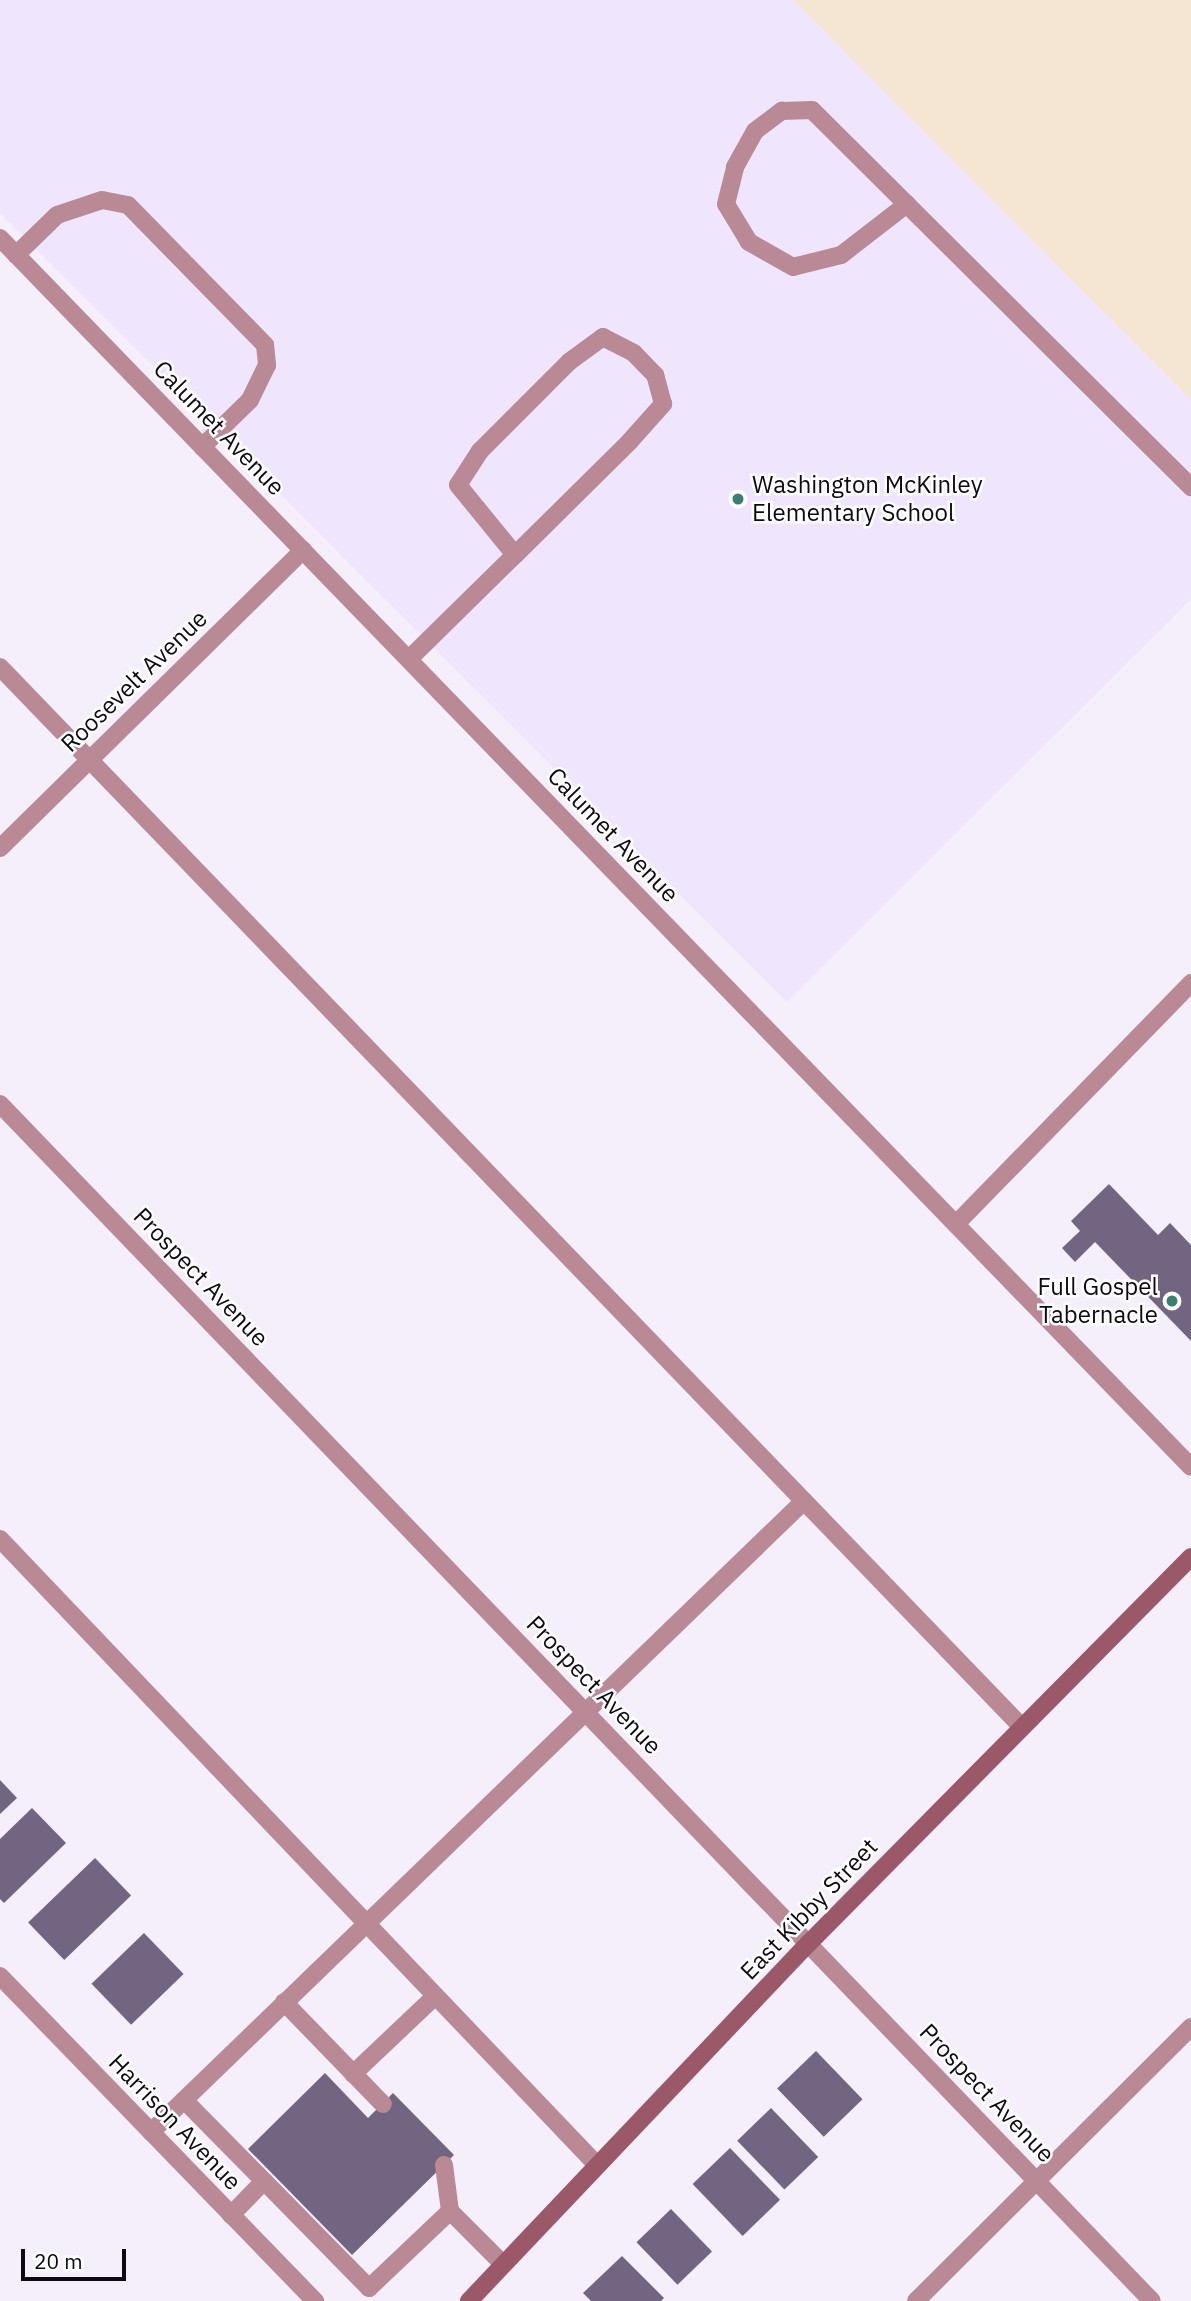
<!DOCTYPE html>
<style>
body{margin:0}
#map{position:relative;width:1191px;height:2301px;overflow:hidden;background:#f5effc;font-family:"IBM Plex Sans",sans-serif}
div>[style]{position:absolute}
.industrial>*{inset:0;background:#f5e6d3}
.built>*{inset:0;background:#efe5fc}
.building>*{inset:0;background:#716581;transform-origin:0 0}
.lane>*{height:18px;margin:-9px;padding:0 9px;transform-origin:9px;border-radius:9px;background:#b98a95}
.street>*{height:18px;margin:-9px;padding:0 9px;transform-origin:9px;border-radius:9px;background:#b98a95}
.secondary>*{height:18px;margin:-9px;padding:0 9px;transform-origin:9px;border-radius:9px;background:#9a5868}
.dots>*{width:19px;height:19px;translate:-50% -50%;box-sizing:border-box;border:4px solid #fff;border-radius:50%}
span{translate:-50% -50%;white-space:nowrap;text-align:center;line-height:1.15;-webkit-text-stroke:5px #fff;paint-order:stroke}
.street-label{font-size:24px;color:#0e0913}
.poi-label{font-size:24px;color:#0e0913}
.left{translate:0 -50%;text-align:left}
.right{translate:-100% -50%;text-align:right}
.scale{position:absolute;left:21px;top:2249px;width:105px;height:32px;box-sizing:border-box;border:4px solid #0e0913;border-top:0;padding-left:9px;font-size:21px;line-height:24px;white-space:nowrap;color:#0e0913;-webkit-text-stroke:5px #fff;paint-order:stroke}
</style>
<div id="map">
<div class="industrial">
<div style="clip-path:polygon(793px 0,1191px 0,1191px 400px)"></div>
</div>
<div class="built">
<div style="clip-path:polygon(0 0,793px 0,1191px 400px,1191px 599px,787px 1002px,0 213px)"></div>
</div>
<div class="building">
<div style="clip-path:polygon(1109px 1184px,1158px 1235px,1170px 1223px,1191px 1245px,1191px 1341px,1095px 1242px,1075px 1262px,1062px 1248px,1080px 1231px,1071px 1221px)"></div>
<div style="clip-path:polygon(0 1780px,17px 1798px,0 1814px)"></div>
<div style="clip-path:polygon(32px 1808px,66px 1843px,4px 1903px,0 1899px,0 1839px)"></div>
<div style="left:95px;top:1858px;width:52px;height:93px;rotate:46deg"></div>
<div style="left:144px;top:1933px;width:57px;height:73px;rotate:46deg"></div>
<div style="left:816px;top:2051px;width:67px;height:54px;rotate:46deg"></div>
<div style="clip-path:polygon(325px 2073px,368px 2118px,393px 2093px,454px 2155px,352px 2255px,248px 2149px)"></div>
<div style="left:771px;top:2108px;width:68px;height:47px;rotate:46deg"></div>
<div style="left:730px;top:2148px;width:72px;height:52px;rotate:46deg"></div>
<div style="left:671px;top:2209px;width:59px;height:48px;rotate:46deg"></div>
<div style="clip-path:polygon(622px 2256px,664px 2298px,661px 2301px,591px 2301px,583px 2293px)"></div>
</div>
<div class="lane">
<div style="left:907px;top:204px;width:83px;rotate:142.3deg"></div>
<div style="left:841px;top:255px;width:49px;rotate:166deg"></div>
<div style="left:793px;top:267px;width:51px;rotate:-150.4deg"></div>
<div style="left:749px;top:242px;width:44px;rotate:-121.2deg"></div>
<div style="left:726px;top:204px;width:38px;rotate:-76deg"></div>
<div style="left:735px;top:167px;width:41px;rotate:-60.9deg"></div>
<div style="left:755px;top:131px;width:34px;rotate:-37deg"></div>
<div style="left:782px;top:111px;width:30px;rotate:-2deg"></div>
<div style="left:812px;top:110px;width:535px;rotate:44.85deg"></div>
<div style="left:16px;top:255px;width:57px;rotate:-44.3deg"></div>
<div style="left:57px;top:215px;width:47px;rotate:-18.4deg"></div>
<div style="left:102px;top:200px;width:26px;rotate:11deg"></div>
<div style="left:128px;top:205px;width:196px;rotate:45.6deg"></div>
<div style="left:265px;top:345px;width:20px;rotate:84deg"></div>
<div style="left:267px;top:365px;width:39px;rotate:116deg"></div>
<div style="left:250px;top:400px;width:67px;rotate:135.6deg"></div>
<div style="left:409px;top:659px;width:148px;rotate:-44.5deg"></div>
<div style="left:515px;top:555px;width:162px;rotate:-44.7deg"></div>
<div style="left:630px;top:441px;width:50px;rotate:-48.3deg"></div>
<div style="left:663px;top:404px;width:30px;rotate:-105deg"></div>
<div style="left:655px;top:375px;width:30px;rotate:-134deg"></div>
<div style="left:634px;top:353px;width:35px;rotate:-153deg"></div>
<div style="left:603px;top:337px;width:42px;rotate:143.7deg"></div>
<div style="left:569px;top:362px;width:126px;rotate:135deg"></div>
<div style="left:480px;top:451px;width:40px;rotate:122.9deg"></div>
<div style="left:458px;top:485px;width:90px;rotate:50.8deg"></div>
<div style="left:0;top:667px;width:1472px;rotate:46.05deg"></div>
<div style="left:956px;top:1224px;width:337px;rotate:-45.7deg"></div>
<div style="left:0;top:1539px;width:865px;rotate:46.36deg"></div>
<div style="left:284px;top:2002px;width:142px;rotate:45.9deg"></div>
<div style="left:353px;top:2074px;width:112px;rotate:-43.5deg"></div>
<div style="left:184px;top:2100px;width:114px;rotate:45.4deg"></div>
<div style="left:151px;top:2132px;width:908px;rotate:-44.02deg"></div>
<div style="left:444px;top:2165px;width:46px;rotate:82.6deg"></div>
<div style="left:231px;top:2215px;width:47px;rotate:-45.9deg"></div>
<div style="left:264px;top:2181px;width:150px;rotate:45.5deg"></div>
<div style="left:369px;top:2288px;width:112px;rotate:-43.5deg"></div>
<div style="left:450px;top:2211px;width:75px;rotate:45deg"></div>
<div style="left:916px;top:2301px;width:388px;rotate:-44.9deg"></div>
</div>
<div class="street">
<div style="left:0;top:238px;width:1711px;rotate:45.9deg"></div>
<div style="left:0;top:848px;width:425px;rotate:-44.5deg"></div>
<div style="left:0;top:1104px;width:1661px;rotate:46.1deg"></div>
<div style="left:0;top:1976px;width:453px;rotate:45.9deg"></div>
</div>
<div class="secondary">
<div style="left:469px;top:2301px;width:494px;rotate:-46.5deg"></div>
<div style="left:809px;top:1943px;width:543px;rotate:-45.3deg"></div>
</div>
<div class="dots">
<div style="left:738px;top:499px;background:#3b7f72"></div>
<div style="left:1172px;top:1301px;background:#3b7f72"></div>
</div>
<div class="street-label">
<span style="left:219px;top:428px;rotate:46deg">Calumet Avenue</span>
<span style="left:134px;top:681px;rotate:-44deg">Roosevelt Avenue</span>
<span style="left:613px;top:835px;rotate:46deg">Calumet Avenue</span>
<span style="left:201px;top:1277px;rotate:46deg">Prospect Avenue</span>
<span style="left:594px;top:1685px;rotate:46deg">Prospect Avenue</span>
<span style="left:809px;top:1909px;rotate:-46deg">East Kibby Street</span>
<span style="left:987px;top:2093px;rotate:46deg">Prospect Avenue</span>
<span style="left:175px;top:2122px;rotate:46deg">Harrison Avenue</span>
</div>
<div class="poi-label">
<span class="left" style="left:752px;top:499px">Washington McKinley<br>Elementary School</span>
<span class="right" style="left:1158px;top:1301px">Full Gospel<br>Tabernacle</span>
</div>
<div class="scale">20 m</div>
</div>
